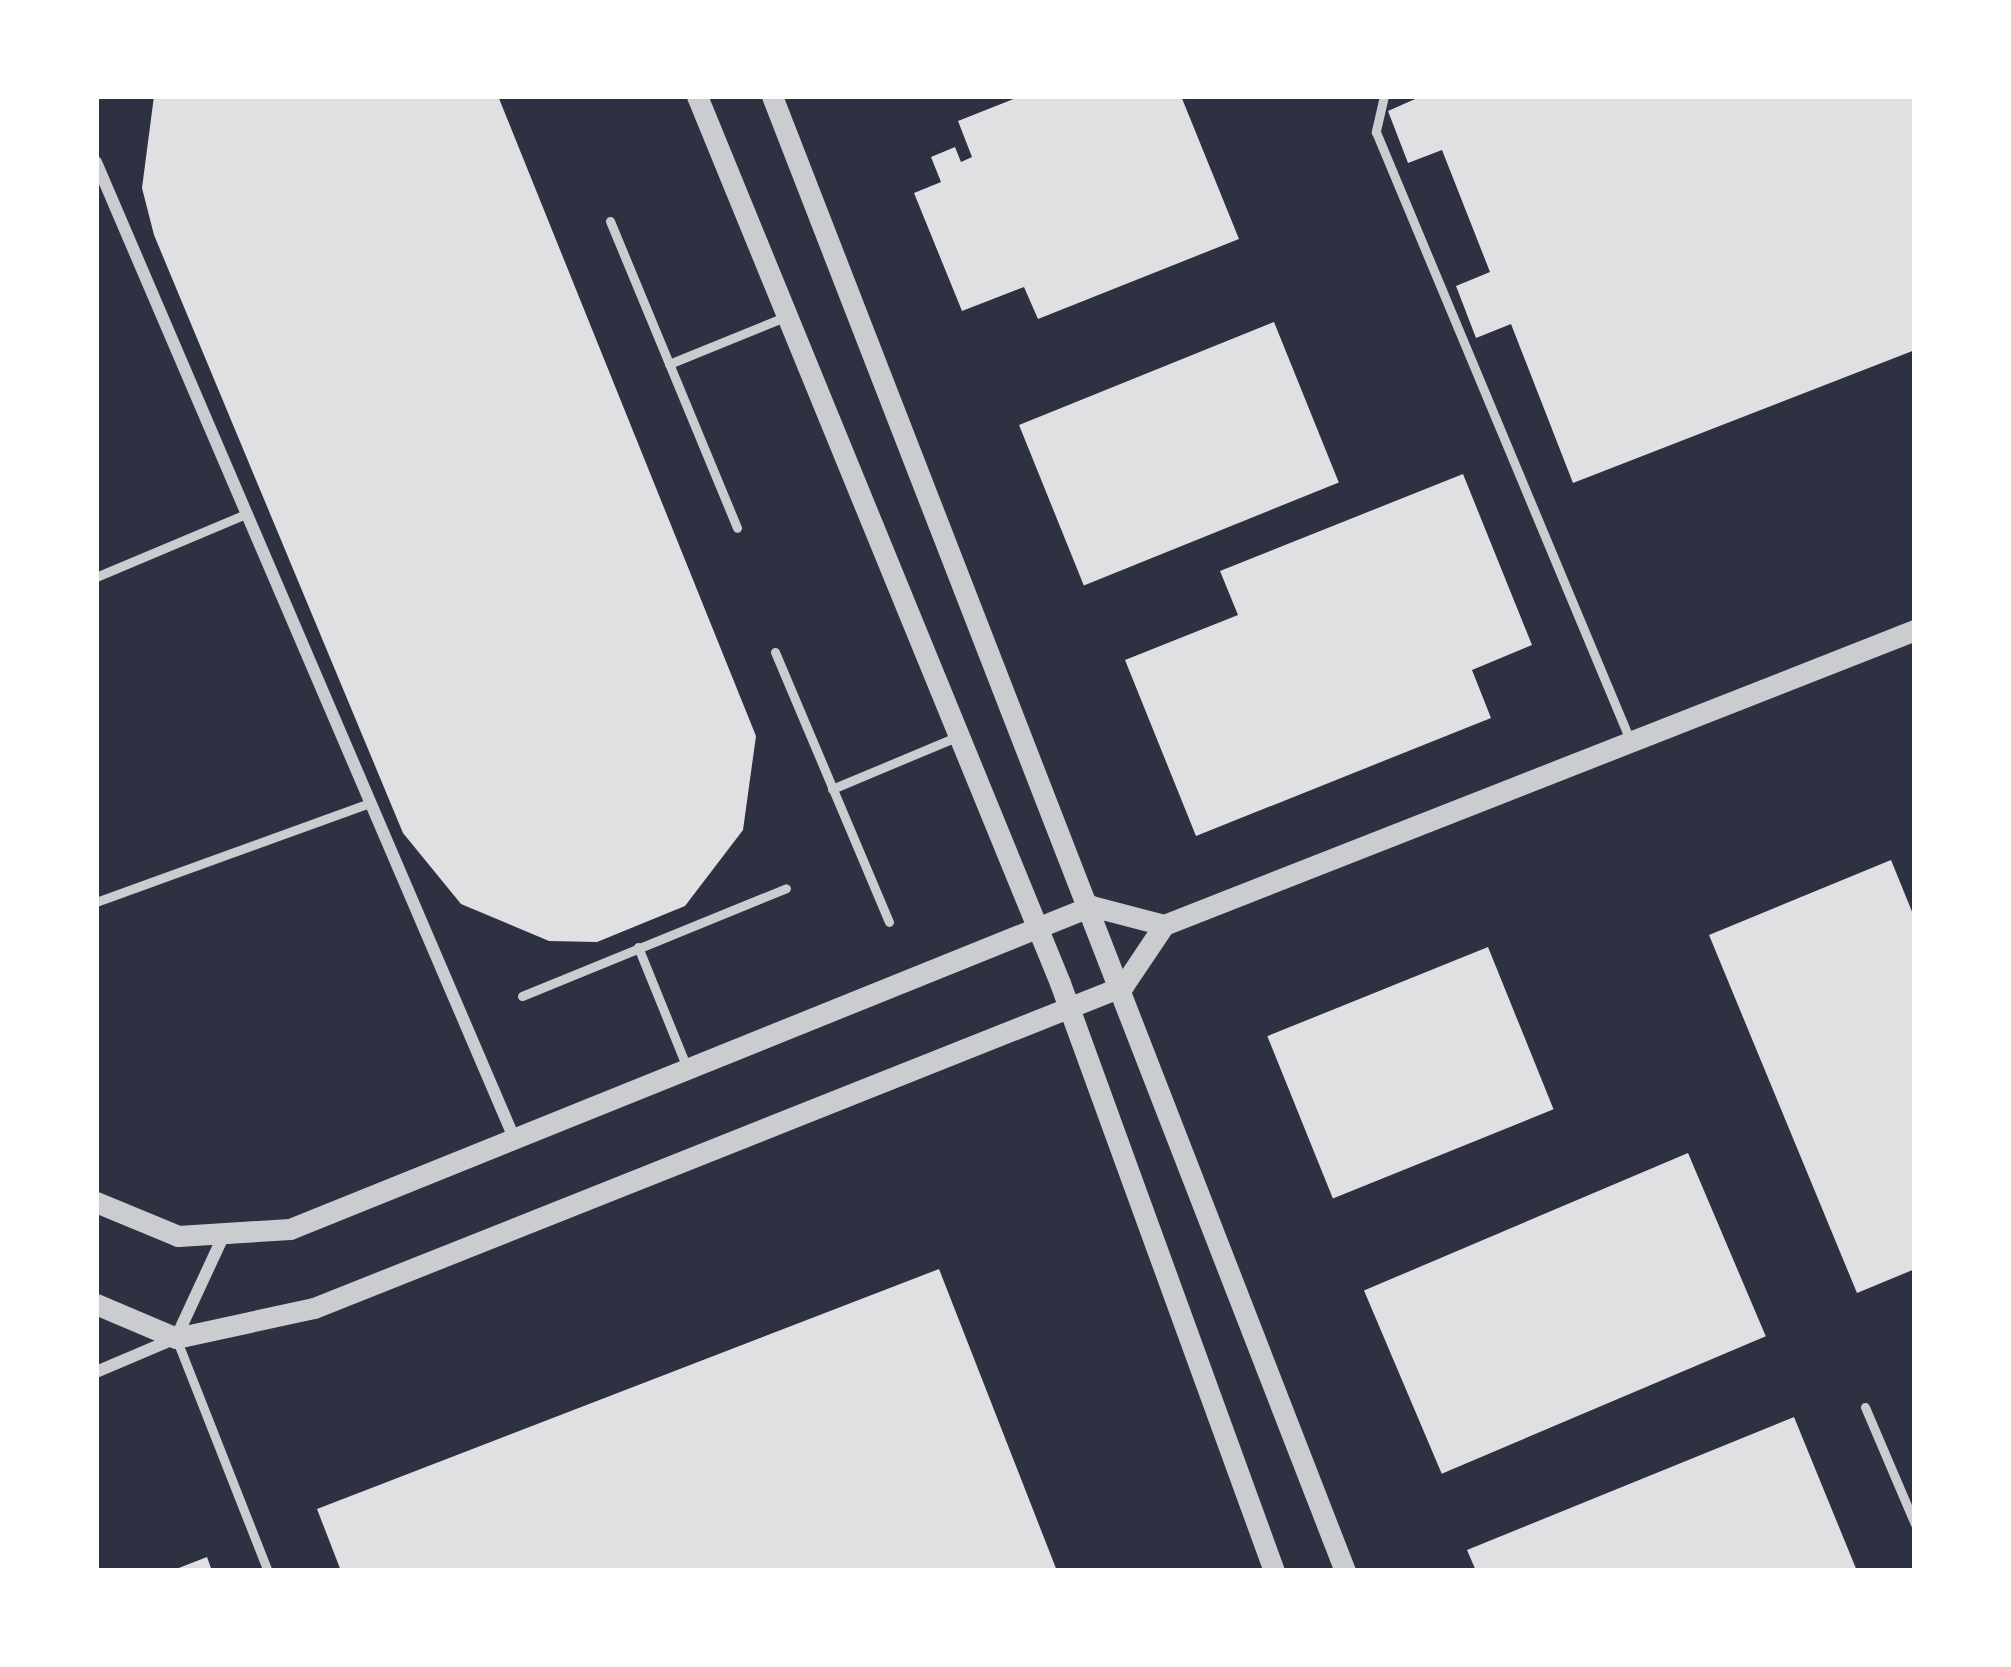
<!DOCTYPE html>
<style>
body{margin:0}
#map{position:relative;width:2011px;height:1667px;overflow:hidden;background:#2d3142;font-family:"Sofia Sans Condensed",sans-serif}
div>[style]{position:absolute}
.building>*{inset:0;background:#e0e0e3;transform-origin:0 0}
.service>*{height:9px;margin:-4.5px;padding:0 4.5px;transform-origin:4.5px;border-radius:4.5px;background:#caccd0}
.minor>*{height:12px;margin:-6px;padding:0 6px;transform-origin:6px;border-radius:6px;background:#caccd0}
.tertiary>*{height:21px;margin:-10.5px;padding:0 10.5px;transform-origin:10.5px;border-radius:10.5px;background:#caccd0}
span{translate:-50% -50%;white-space:nowrap;text-align:center;line-height:1.15;-webkit-text-stroke:9px #fff;paint-order:stroke}
.frame{position:absolute;inset:0;border:99px solid #fff;pointer-events:none}
</style>
<div id="map">
<div class="building">
<div style="clip-path:polygon(154px 96px,498px 96px,756px 736px,743px 830px,685px 906px,597px 942px,549px 941px,461px 904px,403px 833px,154px 235px,142px 188px)"></div>
<div style="clip-path:polygon(1021px 96px,1181px 96px,1239px 239px,1038px 319px,1024px 287px,962px 311px,914px 193px,941px 182px,931px 157px,955px 147px,961px 162px,972px 157px,958px 121px)"></div>
<div style="clip-path:polygon(1422px 96px,1915px 96px,1915px 350px,1573px 483px,1511px 324px,1476px 338px,1456px 286px,1490px 272px,1442px 150px,1408px 163px,1388px 111px)"></div>
<div style="left:1274px;top:322px;width:173px;height:275px;rotate:68deg"></div>
<div style="clip-path:polygon(1463px 474px,1532px 645px,1472px 670px,1491px 718px,1196px 836px,1125px 660px,1238px 615px,1220px 571px)"></div>
<div style="clip-path:polygon(1891px 860px,1915px 919px,1915px 1269px,1857px 1293px,1709px 935px)"></div>
<div style="left:1488px;top:947px;width:175px;height:238px;rotate:68deg"></div>
<div style="left:1688px;top:1153px;width:199px;height:352px;rotate:67deg"></div>
<div style="clip-path:polygon(939px 1269px,1057px 1571px,341px 1571px,317px 1509px)"></div>
<div style="clip-path:polygon(1794px 1417px,1857px 1571px,1476px 1571px,1467px 1550px)"></div>
<div style="clip-path:polygon(207px 1557px,212px 1571px,171px 1571px)"></div>
</div>
<div class="service">
<div style="left:1384px;top:96px;width:37px;rotate:103deg"></div>
<div style="left:1376px;top:132px;width:659px;rotate:67.33deg"></div>
<div style="left:610px;top:221px;width:332px;rotate:67.5deg"></div>
<div style="left:669px;top:364px;width:127px;rotate:-22.1deg"></div>
<div style="left:96px;top:577px;width:157px;rotate:-22.8deg"></div>
<div style="left:775px;top:652px;width:293px;rotate:67.1deg"></div>
<div style="left:832px;top:789px;width:138px;rotate:-22.7deg"></div>
<div style="left:96px;top:902px;width:288px;rotate:-19.9deg"></div>
<div style="left:638px;top:947px;width:133px;rotate:67.9deg"></div>
<div style="left:522px;top:996px;width:285px;rotate:-22.2deg"></div>
<div style="left:176px;top:1338px;width:251px;rotate:68.5deg"></div>
<div style="left:1865px;top:1407px;width:127px;rotate:66.9deg"></div>
</div>
<div class="minor">
<div style="left:96px;top:162px;width:1064px;rotate:66.81deg"></div>
<div style="left:96px;top:1372px;width:87px;rotate:-23deg"></div>
<div style="left:176px;top:1338px;width:109px;rotate:-65.1deg"></div>
</div>
<div class="tertiary">
<div style="left:697px;top:96px;width:958px;rotate:67.74deg"></div>
<div style="left:1060px;top:983px;width:626px;rotate:70deg"></div>
<div style="left:772px;top:96px;width:1582px;rotate:68.77deg"></div>
<div style="left:96px;top:1202px;width:89px;rotate:22.5deg"></div>
<div style="left:178px;top:1236px;width:112px;rotate:-3.6deg"></div>
<div style="left:290px;top:1229px;width:864px;rotate:-21.96deg"></div>
<div style="left:1091px;top:906px;width:75px;rotate:14.6deg"></div>
<div style="left:96px;top:1304px;width:87px;rotate:23deg"></div>
<div style="left:176px;top:1338px;width:141px;rotate:-12.3deg"></div>
<div style="left:314px;top:1308px;width:871px;rotate:-21.7deg"></div>
<div style="left:1123px;top:986px;width:73px;rotate:-56.1deg"></div>
<div style="left:1164px;top:925px;width:807px;rotate:-21.45deg"></div>
</div>
<div class="frame"></div>
</div>
